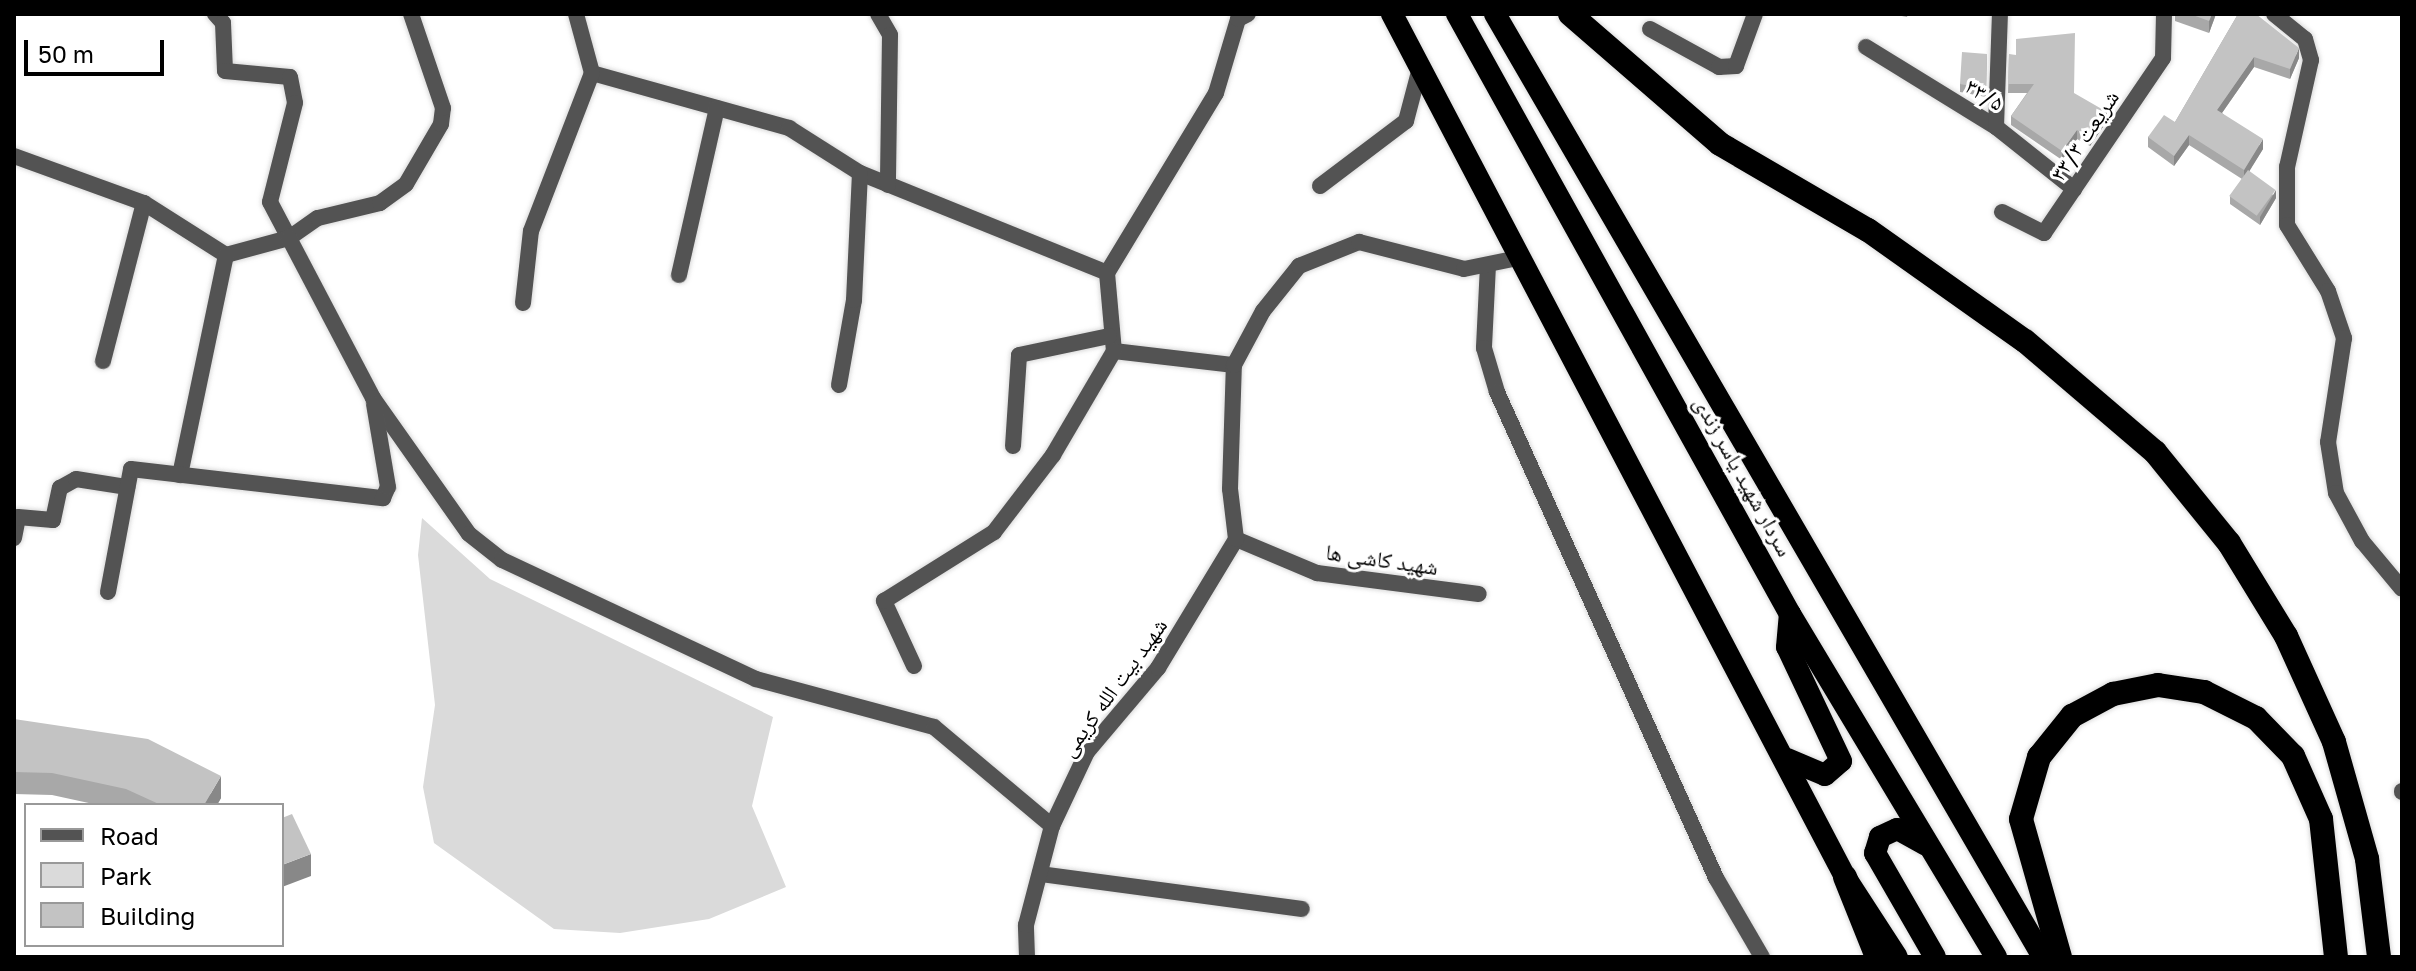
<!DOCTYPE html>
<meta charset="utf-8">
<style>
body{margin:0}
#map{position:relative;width:2416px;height:971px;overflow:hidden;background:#fff;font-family:"Golos Text","Noto Naskh Arabic",sans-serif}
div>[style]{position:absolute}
.green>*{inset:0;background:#dadada}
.roads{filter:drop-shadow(0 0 2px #dbdbdb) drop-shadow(0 0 2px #dbdbdb)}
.minor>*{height:16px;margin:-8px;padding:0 8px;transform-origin:8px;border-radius:8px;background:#535353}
.trunk>*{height:22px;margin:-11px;padding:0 11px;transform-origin:11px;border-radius:11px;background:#000}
.motorway>*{height:24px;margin:-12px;padding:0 12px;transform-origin:12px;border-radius:12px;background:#000}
.wall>*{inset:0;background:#a8a8a8}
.shaded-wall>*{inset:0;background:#888}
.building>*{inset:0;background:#c3c3c3;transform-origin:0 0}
span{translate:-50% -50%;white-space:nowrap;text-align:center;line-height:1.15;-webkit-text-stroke:6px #fff;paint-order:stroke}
.street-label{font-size:22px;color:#000}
.frame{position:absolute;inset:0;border:16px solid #000;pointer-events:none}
.legend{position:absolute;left:24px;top:803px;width:260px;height:144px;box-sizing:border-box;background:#fff;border:2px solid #999;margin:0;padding:10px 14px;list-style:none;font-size:24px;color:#000}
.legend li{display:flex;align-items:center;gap:16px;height:40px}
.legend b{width:40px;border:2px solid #999}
.scale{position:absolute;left:24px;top:40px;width:140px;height:36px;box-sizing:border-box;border:4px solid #000;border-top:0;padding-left:10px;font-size:24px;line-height:28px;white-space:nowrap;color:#000;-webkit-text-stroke:6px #fff;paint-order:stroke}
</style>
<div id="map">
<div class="green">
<div style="clip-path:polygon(422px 518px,490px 579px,773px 717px,752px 806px,786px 887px,709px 919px,620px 933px,554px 929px,434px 843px,423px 787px,435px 705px,418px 555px)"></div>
</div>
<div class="roads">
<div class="minor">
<div style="left:215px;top:14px;width:12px;rotate:48deg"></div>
<div style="left:223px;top:23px;width:48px;rotate:87.6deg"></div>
<div style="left:225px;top:71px;width:65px;rotate:5.3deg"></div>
<div style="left:290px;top:77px;width:26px;rotate:79deg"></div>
<div style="left:295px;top:103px;width:102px;rotate:104.2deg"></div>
<div style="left:270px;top:202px;width:41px;rotate:62.2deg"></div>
<div style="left:289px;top:238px;width:35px;rotate:-35deg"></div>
<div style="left:318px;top:218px;width:64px;rotate:-13.6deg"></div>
<div style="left:380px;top:203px;width:32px;rotate:-36deg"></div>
<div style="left:406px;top:184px;width:69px;rotate:-59.7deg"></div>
<div style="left:441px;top:124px;width:16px;rotate:-83deg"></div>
<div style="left:443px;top:108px;width:99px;rotate:-108.8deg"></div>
<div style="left:576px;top:14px;width:61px;rotate:74.8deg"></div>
<div style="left:592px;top:73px;width:205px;rotate:15.6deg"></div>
<div style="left:789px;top:128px;width:84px;rotate:32.4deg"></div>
<div style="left:860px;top:173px;width:266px;rotate:22deg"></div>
<div style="left:1107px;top:273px;width:210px;rotate:-58.8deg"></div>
<div style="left:1216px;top:93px;width:77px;rotate:-73.4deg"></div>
<div style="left:1238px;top:19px;width:11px;rotate:-27deg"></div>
<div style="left:878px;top:14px;width:24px;rotate:60deg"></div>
<div style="left:890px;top:35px;width:150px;rotate:90.8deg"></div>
<div style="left:2274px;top:14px;width:40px;rotate:39deg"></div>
<div style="left:2305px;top:39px;width:22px;rotate:74deg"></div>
<div style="left:2311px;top:60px;width:110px;rotate:102.6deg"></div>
<div style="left:2287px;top:167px;width:58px;rotate:90deg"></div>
<div style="left:2287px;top:225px;width:78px;rotate:58.2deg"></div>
<div style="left:2328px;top:291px;width:50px;rotate:71.2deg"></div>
<div style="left:2344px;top:338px;width:105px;rotate:98.7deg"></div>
<div style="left:2328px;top:442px;width:52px;rotate:81.1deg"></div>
<div style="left:2336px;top:493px;width:55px;rotate:61.6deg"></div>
<div style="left:2362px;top:541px;width:62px;rotate:50.2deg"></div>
<div style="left:1650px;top:29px;width:79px;rotate:28.8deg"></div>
<div style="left:1719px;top:67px;width:17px;rotate:-3deg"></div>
<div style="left:1736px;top:66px;width:55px;rotate:-69.9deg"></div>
<div style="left:1866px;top:47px;width:153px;rotate:31.6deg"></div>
<div style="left:1996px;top:127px;width:100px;rotate:38.5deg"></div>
<div style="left:1996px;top:127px;width:113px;rotate:-88deg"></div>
<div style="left:14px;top:156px;width:138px;rotate:19.9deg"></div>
<div style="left:144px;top:203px;width:97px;rotate:32.4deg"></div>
<div style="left:226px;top:255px;width:65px;rotate:-15.1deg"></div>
<div style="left:289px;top:238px;width:181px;rotate:62.3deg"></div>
<div style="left:373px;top:398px;width:166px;rotate:54.8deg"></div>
<div style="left:469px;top:534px;width:42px;rotate:38.2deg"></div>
<div style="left:502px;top:560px;width:280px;rotate:25.1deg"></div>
<div style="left:756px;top:679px;width:184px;rotate:15.1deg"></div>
<div style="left:934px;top:727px;width:154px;rotate:40deg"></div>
<div style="left:1320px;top:186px;width:108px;rotate:-37.1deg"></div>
<div style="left:1406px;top:121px;width:55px;rotate:-75.2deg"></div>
<div style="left:2002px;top:212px;width:47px;rotate:26.6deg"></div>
<div style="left:2044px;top:233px;width:212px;rotate:-55.8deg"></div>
<div style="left:2163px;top:58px;width:44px;rotate:-88.7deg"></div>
<div style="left:1488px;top:265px;width:83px;rotate:92.8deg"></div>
<div style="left:1484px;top:348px;width:46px;rotate:73.5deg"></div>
<div style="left:1497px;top:392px;width:533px;rotate:65.74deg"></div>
<div style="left:1716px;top:878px;width:91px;rotate:59.8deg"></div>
<div style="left:1107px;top:273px;width:78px;rotate:84.9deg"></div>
<div style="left:1114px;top:351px;width:121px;rotate:6.7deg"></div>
<div style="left:679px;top:275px;width:171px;rotate:-77.2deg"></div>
<div style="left:523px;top:303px;width:72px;rotate:-83.7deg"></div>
<div style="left:531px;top:231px;width:169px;rotate:-68.9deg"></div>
<div style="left:103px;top:361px;width:163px;rotate:-75.5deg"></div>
<div style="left:839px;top:385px;width:86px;rotate:-80deg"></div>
<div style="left:854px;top:300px;width:127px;rotate:-87.3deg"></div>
<div style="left:1013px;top:446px;width:91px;rotate:-86.2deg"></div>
<div style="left:1019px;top:355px;width:92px;rotate:-11.9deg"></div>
<div style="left:180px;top:475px;width:225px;rotate:-78.2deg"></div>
<div style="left:14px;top:538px;width:21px;rotate:-79deg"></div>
<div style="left:18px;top:517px;width:35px;rotate:5deg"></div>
<div style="left:53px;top:520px;width:33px;rotate:-78deg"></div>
<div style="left:60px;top:488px;width:18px;rotate:-29deg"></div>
<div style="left:76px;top:479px;width:52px;rotate:8.9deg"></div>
<div style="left:1236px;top:539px;width:88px;rotate:22.8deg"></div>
<div style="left:1317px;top:573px;width:163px;rotate:7.4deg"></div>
<div style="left:108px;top:592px;width:125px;rotate:-79.4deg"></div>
<div style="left:131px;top:469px;width:254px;rotate:6.6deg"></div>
<div style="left:383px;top:498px;width:12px;rotate:-66deg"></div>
<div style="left:388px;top:487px;width:84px;rotate:-99.6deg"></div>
<div style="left:914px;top:666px;width:72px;rotate:-114.8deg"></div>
<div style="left:884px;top:601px;width:130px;rotate:-32.1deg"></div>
<div style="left:994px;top:532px;width:97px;rotate:-52.5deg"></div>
<div style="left:1053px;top:455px;width:121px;rotate:-59.6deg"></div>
<div style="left:2402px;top:791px;width:1px;rotate:90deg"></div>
<div style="left:1040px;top:874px;width:264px;rotate:7.6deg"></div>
<div style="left:1027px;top:957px;width:32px;rotate:-92deg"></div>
<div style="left:1026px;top:925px;width:102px;rotate:-75.3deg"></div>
<div style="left:1052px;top:826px;width:82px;rotate:-64.7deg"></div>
<div style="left:1087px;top:752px;width:110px;rotate:-49.8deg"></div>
<div style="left:1158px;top:668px;width:151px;rotate:-58.8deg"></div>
<div style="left:1236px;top:539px;width:50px;rotate:-96.8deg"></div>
<div style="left:1230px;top:489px;width:124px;rotate:-88.2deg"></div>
<div style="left:1234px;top:365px;width:61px;rotate:-61.8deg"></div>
<div style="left:1263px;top:311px;width:58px;rotate:-51.3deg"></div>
<div style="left:1299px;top:266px;width:65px;rotate:-21.8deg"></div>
<div style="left:1359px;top:242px;width:108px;rotate:14.4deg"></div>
<div style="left:1464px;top:269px;width:55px;rotate:-11.5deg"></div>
</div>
<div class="trunk">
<div style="left:1392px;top:14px;width:975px;rotate:62.3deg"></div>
<div style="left:1845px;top:877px;width:95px;rotate:57deg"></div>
<div style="left:1457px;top:14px;width:686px;rotate:60.97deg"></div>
<div style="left:1790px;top:614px;width:400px;rotate:59deg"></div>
<div style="left:1495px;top:14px;width:1091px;rotate:59.84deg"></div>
<div style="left:1787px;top:759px;width:41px;rotate:22.8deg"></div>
<div style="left:1825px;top:775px;width:21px;rotate:-41deg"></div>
<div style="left:1841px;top:761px;width:126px;rotate:-115.3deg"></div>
<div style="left:1787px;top:647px;width:33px;rotate:-85deg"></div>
<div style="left:1926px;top:845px;width:33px;rotate:-151deg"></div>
<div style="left:1897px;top:829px;width:19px;rotate:155deg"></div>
<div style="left:1880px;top:837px;width:17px;rotate:107deg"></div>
<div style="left:1875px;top:853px;width:120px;rotate:60deg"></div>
</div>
<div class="motorway">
<div style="left:1570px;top:14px;width:198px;rotate:40.9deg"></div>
<div style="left:1720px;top:144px;width:171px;rotate:30.2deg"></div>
<div style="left:1868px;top:230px;width:192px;rotate:35.3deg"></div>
<div style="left:2025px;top:341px;width:171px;rotate:40.5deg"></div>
<div style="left:2155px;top:452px;width:117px;rotate:50.9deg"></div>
<div style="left:2229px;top:543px;width:109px;rotate:58.5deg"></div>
<div style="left:2286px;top:636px;width:116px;rotate:65.6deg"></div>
<div style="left:2334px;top:742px;width:122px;rotate:74.2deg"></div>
<div style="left:2367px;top:859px;width:99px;rotate:83deg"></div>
<div style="left:1845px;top:877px;width:86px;rotate:68.2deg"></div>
<div style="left:2060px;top:957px;width:143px;rotate:-105.8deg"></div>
<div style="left:2021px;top:819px;width:65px;rotate:-73.8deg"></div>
<div style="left:2039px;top:757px;width:53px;rotate:-51.2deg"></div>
<div style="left:2072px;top:716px;width:47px;rotate:-28.2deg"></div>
<div style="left:2113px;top:694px;width:46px;rotate:-11.3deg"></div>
<div style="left:2158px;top:685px;width:47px;rotate:8.7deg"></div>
<div style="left:2204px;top:692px;width:58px;rotate:26.6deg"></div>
<div style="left:2256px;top:718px;width:53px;rotate:45.8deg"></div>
<div style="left:2293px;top:756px;width:69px;rotate:66deg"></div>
<div style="left:2321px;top:819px;width:139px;rotate:83.8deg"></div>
</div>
</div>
<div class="wall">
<div style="clip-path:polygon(1891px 14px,1908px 14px,1907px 17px)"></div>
<div style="clip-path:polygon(2175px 14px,2216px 14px,2209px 33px,2175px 21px)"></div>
<div style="clip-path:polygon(2238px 14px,2299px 58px,2290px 79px,2254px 67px,2222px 113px,2263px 149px,2249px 171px,2276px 198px,2260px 225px,2230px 204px,2230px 196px,2242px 179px,2189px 145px,2174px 166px,2148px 147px,2148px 137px,2175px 122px)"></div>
<div style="clip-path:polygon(1987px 54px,1986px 97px,1960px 92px,1960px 84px)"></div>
<div style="clip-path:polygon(2009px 54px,2107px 121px,2090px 146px,2077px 139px,2062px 160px,2011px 125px,2011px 116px,2027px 93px,2008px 93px)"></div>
<div style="clip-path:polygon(14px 719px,221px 798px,217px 805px,98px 805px,52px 795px,14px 794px)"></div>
</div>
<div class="shaded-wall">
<div style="clip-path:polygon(2212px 14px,2216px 14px,2209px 33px,2209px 21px)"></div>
<div style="clip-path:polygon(2299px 48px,2299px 58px,2290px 79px,2290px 69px)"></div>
<div style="clip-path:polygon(2254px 57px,2254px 67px,2217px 120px,2217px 110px)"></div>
<div style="clip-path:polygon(2107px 112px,2107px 121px,2090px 146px,2090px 137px)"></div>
<div style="clip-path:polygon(2077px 130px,2077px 139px,2062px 160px,2062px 151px)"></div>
<div style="clip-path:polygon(2189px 135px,2189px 145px,2174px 166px,2174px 156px)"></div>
<div style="clip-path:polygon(2263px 139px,2263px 149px,2244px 180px,2244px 170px)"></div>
<div style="clip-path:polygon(2276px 190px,2276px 198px,2260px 225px,2260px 217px)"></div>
<div style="clip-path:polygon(221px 776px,221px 798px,217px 805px,204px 805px)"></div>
<div style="clip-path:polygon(311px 854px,311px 876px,282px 887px,282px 865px)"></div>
</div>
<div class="building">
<div style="clip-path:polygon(2190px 14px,2212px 14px,2209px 21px)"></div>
<div style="clip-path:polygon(2238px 14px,2256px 14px,2299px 48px,2290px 69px,2254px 57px,2217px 110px,2263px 139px,2244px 170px,2189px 135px,2174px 156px,2148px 137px,2164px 115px,2175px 122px)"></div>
<div style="clip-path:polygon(2075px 33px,2074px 93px,2107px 112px,2090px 137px,2077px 130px,2062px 151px,2011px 116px,2034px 84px,2008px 84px,2009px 54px,2016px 55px,2016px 39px)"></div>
<div style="clip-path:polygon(1962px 52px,1987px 54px,1986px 89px,1960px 84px)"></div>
<div style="left:2248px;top:170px;width:34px;height:32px;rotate:36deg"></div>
<div style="clip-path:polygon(14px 719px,148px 739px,221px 776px,204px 805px,161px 805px,126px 789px,52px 773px,14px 772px)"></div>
<div style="clip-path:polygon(292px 814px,311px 854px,282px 865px,282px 818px)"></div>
</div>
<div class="street-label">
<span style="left:1985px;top:94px;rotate:32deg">۳۳/۵</span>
<span style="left:2084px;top:135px;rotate:-56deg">شریعت ۳۳/۳</span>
<span style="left:1744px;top:476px;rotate:61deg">سردار شهید یاسر زندی</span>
<span style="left:1382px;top:559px;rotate:8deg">شهید کاشی ها</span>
<span style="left:1113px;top:687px;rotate:-54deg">شهید بیت الله کریمی</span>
</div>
<div class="frame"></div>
<ul class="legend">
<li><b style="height:10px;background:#535353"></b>Road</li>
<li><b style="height:22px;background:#dadada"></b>Park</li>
<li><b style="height:22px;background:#c3c3c3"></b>Building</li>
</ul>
<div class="scale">50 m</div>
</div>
